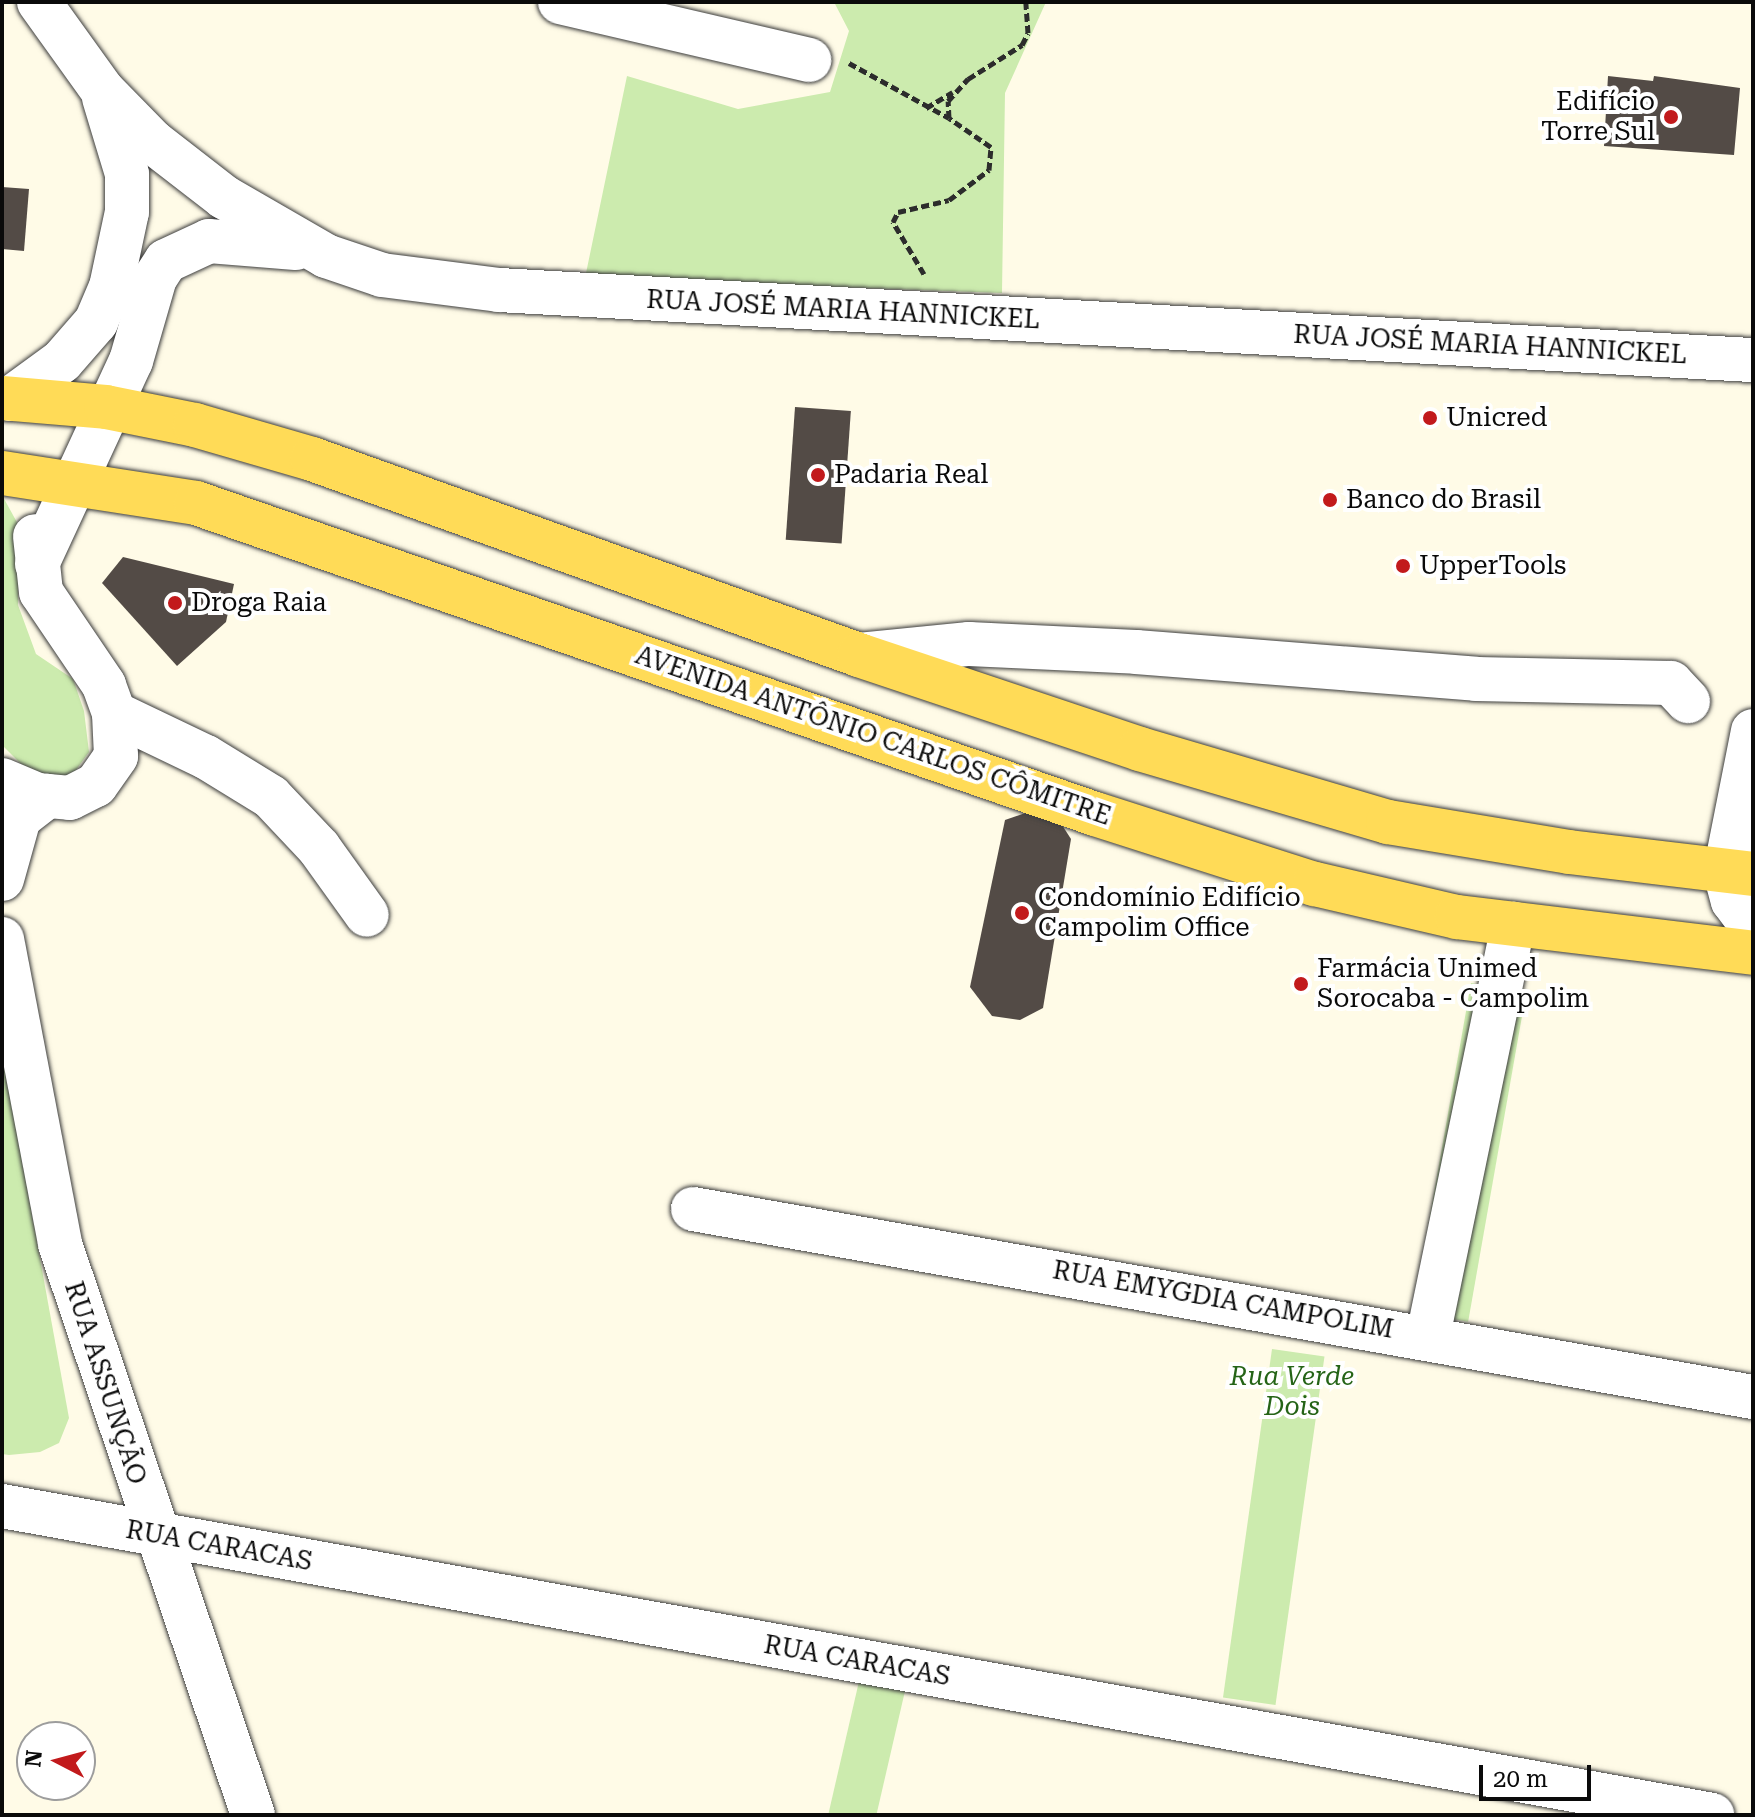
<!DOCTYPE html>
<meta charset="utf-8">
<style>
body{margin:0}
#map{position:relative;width:1755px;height:1817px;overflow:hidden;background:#fffbe7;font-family:"Roboto Serif",serif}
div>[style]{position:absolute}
.green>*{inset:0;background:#ccebae;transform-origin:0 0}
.building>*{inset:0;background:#534b46;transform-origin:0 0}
.path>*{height:5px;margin-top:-2.5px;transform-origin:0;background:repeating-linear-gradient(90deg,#2c2c2c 0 8px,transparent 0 12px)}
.roads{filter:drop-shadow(0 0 2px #3d3d3d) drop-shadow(0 0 2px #3d3d3d)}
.minor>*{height:44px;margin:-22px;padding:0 22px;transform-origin:22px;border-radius:22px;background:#fff}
.major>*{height:44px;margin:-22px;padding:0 22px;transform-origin:22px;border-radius:22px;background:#ffdb57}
.dots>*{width:22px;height:22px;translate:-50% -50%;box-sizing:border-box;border:4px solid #fff;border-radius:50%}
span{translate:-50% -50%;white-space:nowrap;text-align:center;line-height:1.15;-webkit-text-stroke:8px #fff;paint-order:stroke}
.poi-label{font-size:26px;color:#0a0a0a}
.right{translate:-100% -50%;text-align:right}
.left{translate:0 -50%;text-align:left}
.street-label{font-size:26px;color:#0a0a0a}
.park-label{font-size:26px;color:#256417;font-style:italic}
.frame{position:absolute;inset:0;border:4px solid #0a0a0a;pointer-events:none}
.north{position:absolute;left:16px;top:1721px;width:80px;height:80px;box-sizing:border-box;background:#fff;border:2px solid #9d9d9d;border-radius:50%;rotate:276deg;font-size:22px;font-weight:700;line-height:32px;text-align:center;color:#0a0a0a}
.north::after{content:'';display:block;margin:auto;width:28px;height:36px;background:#c21a1c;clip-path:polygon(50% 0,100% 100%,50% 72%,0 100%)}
.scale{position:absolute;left:1479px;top:1765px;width:112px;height:36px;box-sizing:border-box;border:4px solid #0a0a0a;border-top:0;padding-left:10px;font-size:24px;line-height:28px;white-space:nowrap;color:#0a0a0a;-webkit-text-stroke:6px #fff;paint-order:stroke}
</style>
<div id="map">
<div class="green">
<div style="clip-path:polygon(834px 2px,1046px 2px,1005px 93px,1002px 293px,585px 278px,627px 76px,738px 109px,830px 92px,849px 31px)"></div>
<div style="clip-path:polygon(2px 495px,19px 526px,18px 605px,36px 654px,73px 679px,84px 711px,89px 752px,71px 777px,36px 779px,2px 745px)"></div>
<div style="left:1471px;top:983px;width:56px;height:334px;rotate:10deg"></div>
<div style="clip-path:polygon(2px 1050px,69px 1418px,59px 1443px,40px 1452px,9px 1455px,2px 1454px)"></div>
<div style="left:1272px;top:1349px;width:53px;height:352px;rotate:8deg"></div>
<div style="left:860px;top:1677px;width:47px;height:141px;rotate:13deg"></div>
</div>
<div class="building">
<div style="clip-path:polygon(1608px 76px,1653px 81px,1654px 76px,1740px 88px,1734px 155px,1604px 146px)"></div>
<div style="clip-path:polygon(2px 187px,29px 189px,24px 251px,2px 249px)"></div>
<div style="left:795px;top:407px;width:56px;height:133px;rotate:4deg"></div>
<div style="clip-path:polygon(123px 557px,234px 584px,226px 622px,177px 666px,102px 583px)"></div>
<div style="clip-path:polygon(1034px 810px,1062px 825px,1071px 839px,1043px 1008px,1020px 1020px,992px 1016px,970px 987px,1005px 820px)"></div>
</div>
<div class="path">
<div style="left:849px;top:63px;width:114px;rotate:28.8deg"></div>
<div style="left:926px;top:108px;width:31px;rotate:-31deg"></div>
<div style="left:924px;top:274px;width:61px;rotate:-120.8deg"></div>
<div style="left:893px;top:222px;width:11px;rotate:-63deg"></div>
<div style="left:898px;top:212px;width:52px;rotate:-13.2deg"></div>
<div style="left:949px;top:200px;width:50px;rotate:-36.9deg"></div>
<div style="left:989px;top:170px;width:23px;rotate:-85deg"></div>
<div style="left:991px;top:147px;width:51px;rotate:-145.4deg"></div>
<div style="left:949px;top:118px;width:17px;rotate:-93deg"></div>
<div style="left:948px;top:101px;width:30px;rotate:-48deg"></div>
<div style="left:968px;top:79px;width:64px;rotate:-32.2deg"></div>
<div style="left:1022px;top:45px;width:13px;rotate:-63deg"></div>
<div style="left:1028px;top:33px;width:31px;rotate:-94deg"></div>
</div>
<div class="roads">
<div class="minor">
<div style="left:39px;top:2px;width:110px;rotate:54.3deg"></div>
<div style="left:103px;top:91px;width:71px;rotate:45.6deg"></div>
<div style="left:153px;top:142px;width:90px;rotate:37.8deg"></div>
<div style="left:224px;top:197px;width:118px;rotate:30deg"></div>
<div style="left:326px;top:256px;width:59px;rotate:18.7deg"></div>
<div style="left:382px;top:275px;width:118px;rotate:7.3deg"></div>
<div style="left:499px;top:290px;width:1256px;rotate:3.2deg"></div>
<div style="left:560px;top:2px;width:256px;rotate:13.1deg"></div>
<div style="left:10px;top:399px;width:64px;rotate:-36.2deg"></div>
<div style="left:62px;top:361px;width:52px;rotate:-48.9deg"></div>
<div style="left:96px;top:322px;width:38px;rotate:-67deg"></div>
<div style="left:111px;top:287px;width:77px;rotate:-78deg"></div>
<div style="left:127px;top:212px;width:38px;rotate:-90deg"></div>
<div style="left:127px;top:174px;width:79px;rotate:-106.8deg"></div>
<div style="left:37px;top:564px;width:224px;rotate:-65.2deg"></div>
<div style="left:131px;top:361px;width:86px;rotate:-73.9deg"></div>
<div style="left:155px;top:278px;width:20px;rotate:-57deg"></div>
<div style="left:166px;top:261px;width:47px;rotate:-24.9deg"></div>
<div style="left:209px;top:241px;width:87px;rotate:4.6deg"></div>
<div style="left:859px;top:655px;width:111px;rotate:-5.7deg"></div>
<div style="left:969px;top:644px;width:167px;rotate:2.7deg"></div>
<div style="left:1136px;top:652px;width:341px;rotate:4.5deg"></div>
<div style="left:1476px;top:679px;width:195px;rotate:1.2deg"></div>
<div style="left:1671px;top:683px;width:25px;rotate:47deg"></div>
<div style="left:114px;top:713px;width:102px;rotate:25.6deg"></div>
<div style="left:206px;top:757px;width:76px;rotate:31.6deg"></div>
<div style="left:271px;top:797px;width:70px;rotate:46.7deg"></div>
<div style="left:319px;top:848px;width:82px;rotate:54.4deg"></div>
<div style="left:1753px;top:731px;width:144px;rotate:101.2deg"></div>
<div style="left:1725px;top:872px;width:30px;rotate:75deg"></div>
<div style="left:1733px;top:901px;width:34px;rotate:53deg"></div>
<div style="left:2px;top:780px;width:38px;rotate:23deg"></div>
<div style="left:37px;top:795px;width:33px;rotate:5deg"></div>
<div style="left:70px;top:798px;width:29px;rotate:-27deg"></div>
<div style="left:96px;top:785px;width:35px;rotate:-55deg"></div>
<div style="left:116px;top:756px;width:43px;rotate:-92.7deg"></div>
<div style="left:114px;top:713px;width:30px;rotate:-110deg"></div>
<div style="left:104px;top:685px;width:112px;rotate:-124.1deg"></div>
<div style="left:41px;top:592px;width:56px;rotate:-96.1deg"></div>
<div style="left:2px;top:879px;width:63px;rotate:-74.4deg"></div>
<div style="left:19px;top:818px;width:36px;rotate:-38deg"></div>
<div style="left:2px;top:939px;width:310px;rotate:79.2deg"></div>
<div style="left:60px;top:1244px;width:603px;rotate:71.32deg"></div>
<div style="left:693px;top:1209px;width:1077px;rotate:10.06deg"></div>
<div style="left:1428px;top:1336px;width:421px;rotate:-78.3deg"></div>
<div style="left:2px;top:1506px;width:1738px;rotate:10.24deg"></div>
</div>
<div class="major">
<div style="left:2px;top:398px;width:104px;rotate:4.9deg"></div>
<div style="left:106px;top:407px;width:91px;rotate:11.4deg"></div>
<div style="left:195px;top:425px;width:122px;rotate:16.2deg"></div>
<div style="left:312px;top:459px;width:581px;rotate:19.71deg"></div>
<div style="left:859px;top:655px;width:296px;rotate:18.5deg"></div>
<div style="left:1140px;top:749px;width:259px;rotate:16.4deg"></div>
<div style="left:1388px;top:822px;width:183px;rotate:9.4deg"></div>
<div style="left:1569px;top:852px;width:185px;rotate:6.8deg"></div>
<div style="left:2px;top:473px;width:196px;rotate:8.8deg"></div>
<div style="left:196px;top:503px;width:951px;rotate:19.08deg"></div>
<div style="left:1095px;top:814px;width:231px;rotate:17.7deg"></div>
<div style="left:1315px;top:884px;width:146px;rotate:13.1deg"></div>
<div style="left:1457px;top:917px;width:298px;rotate:6.9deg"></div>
</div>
</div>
<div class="dots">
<div style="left:1671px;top:117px;background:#c21a1c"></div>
<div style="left:1430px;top:418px;background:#c21a1c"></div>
<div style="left:818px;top:475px;background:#c21a1c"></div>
<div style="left:1330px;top:500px;background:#c21a1c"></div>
<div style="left:1403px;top:566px;background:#c21a1c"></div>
<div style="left:175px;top:603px;background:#c21a1c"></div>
<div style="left:1022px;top:913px;background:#c21a1c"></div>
<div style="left:1301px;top:984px;background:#c21a1c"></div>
</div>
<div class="poi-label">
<span class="right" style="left:1655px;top:117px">Edifício<br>Torre Sul</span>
<span class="left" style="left:1446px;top:418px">Unicred</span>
<span class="left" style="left:834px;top:475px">Padaria Real</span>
<span class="left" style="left:1346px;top:500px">Banco do Brasil</span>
<span class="left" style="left:1419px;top:566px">UpperTools</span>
<span class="left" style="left:191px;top:603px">Droga Raia</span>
<span class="left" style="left:1038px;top:913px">Condomínio Edifício<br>Campolim Office</span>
<span class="left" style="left:1317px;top:984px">Farmácia Unimed<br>Sorocaba - Campolim</span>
</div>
<div class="street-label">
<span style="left:843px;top:310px;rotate:3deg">RUA JOSÉ MARIA HANNICKEL</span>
<span style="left:1490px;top:345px;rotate:3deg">RUA JOSÉ MARIA HANNICKEL</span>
<span style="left:873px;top:736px;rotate:19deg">AVENIDA ANTÔNIO CARLOS CÔMITRE</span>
<span style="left:1223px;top:1300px;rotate:10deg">RUA EMYGDIA CAMPOLIM</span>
<span style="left:105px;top:1383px;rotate:72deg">RUA ASSUNÇÃO</span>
<span style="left:219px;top:1546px;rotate:10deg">RUA CARACAS</span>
<span style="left:857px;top:1661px;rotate:10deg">RUA CARACAS</span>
</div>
<div class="park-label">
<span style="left:1292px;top:1392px">Rua Verde<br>Dois</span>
</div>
<div class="frame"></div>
<div class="north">N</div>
<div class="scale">20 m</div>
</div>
